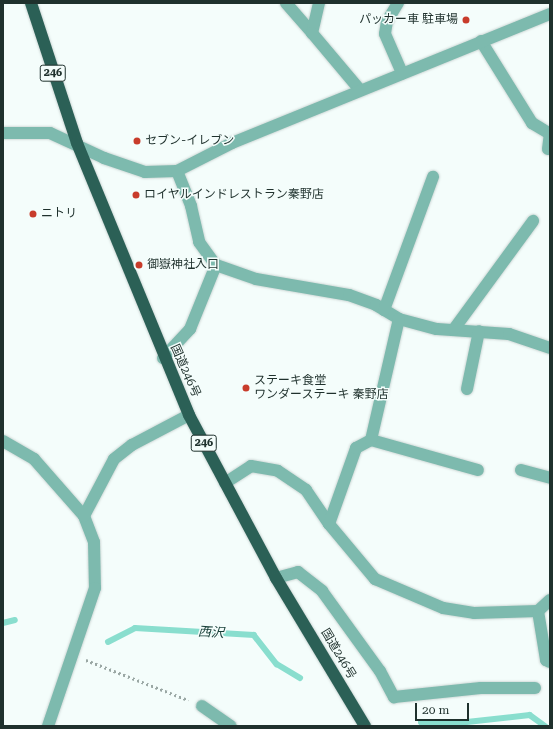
<!DOCTYPE html>
<meta charset="utf-8">
<style>
body{margin:0}
#map{position:relative;width:553px;height:729px;overflow:hidden;background:#f4fdfb;font-family:"Roboto Serif","Noto Sans JP",serif}
div>[style]{position:absolute}
.stream>*{height:5.5px;margin:-2.75px;padding:0 2.75px;transform-origin:2.75px;border-radius:2.75px;background:#89dece}
.path>*{height:2.5px;margin-top:-1.25px;transform-origin:0;background:repeating-linear-gradient(90deg,#9aa7a4 0 2px,transparent 0 5px)}
.roads{filter:drop-shadow(0 0 1px #ced8d6) drop-shadow(0 0 1px #ced8d6)}
.minor>*{height:12px;margin:-6px;padding:0 6px;transform-origin:6px;border-radius:6px;background:#7dbaae}
.highway>*{height:12px;margin:-6px;padding:0 6px;transform-origin:6px;border-radius:6px;background:#2b6056}
.dots>*{width:11px;height:11px;translate:-50% -50%;box-sizing:border-box;border:2px solid #f4fdfb;border-radius:50%}
span{translate:-50% -50%;white-space:nowrap;text-align:center;line-height:1.15;-webkit-text-stroke:3px #f4fdfb;paint-order:stroke}
.shield-label span{padding:1px 3px;background:#f4fdfb;border:1px solid;border-radius:3px;-webkit-text-stroke-width:0}
.shield-label{font-size:11px;color:#1f312d;font-weight:700}
.poi-label{font-size:12px;color:#1f312d}
.right{translate:-100% -50%;text-align:right}
.left{translate:0 -50%;text-align:left}
.street-label{font-size:12px;color:#1f312d}
.water-label{font-size:13px;color:#153d36;font-style:italic}
.frame{position:absolute;inset:0;border:4px solid #1f312d;pointer-events:none}
.scale{position:absolute;left:415px;top:703px;width:54px;height:18px;box-sizing:border-box;border:2px solid #1f312d;border-top:0;padding-left:5px;font-size:12px;line-height:14px;white-space:nowrap;color:#1f312d;-webkit-text-stroke:3px #f4fdfb;paint-order:stroke}
</style>
<div id="map">
<div class="stream">
<div style="left:3px;top:623px;width:12px;rotate:-14deg"></div>
<div style="left:108px;top:642px;width:30px;rotate:-27deg"></div>
<div style="left:135px;top:628px;width:119px;rotate:3.4deg"></div>
<div style="left:254px;top:635px;width:37px;rotate:52deg"></div>
<div style="left:277px;top:664px;width:27px;rotate:31deg"></div>
<div style="left:421px;top:722px;width:37px;rotate:2deg"></div>
<div style="left:458px;top:723px;width:72px;rotate:-6.3deg"></div>
<div style="left:530px;top:715px;width:19px;rotate:36deg"></div>
</div>
<div class="path">
<div style="left:86px;top:660px;width:110px;rotate:21.4deg"></div>
</div>
<div class="roads">
<div class="minor">
<div style="left:286px;top:3px;width:40px;rotate:49deg"></div>
<div style="left:319px;top:3px;width:31px;rotate:103deg"></div>
<div style="left:312px;top:33px;width:75px;rotate:49.9deg"></div>
<div style="left:398px;top:3px;width:21px;rotate:121deg"></div>
<div style="left:387px;top:21px;width:13px;rotate:99deg"></div>
<div style="left:385px;top:34px;width:43px;rotate:66.4deg"></div>
<div style="left:481px;top:41px;width:97px;rotate:58.1deg"></div>
<div style="left:532px;top:123px;width:21px;rotate:31deg"></div>
<div style="left:3px;top:133px;width:47px"></div>
<div style="left:50px;top:133px;width:60px;rotate:24.8deg"></div>
<div style="left:104px;top:158px;width:43px;rotate:18.9deg"></div>
<div style="left:145px;top:172px;width:32px;rotate:-2deg"></div>
<div style="left:177px;top:171px;width:62px;rotate:-27deg"></div>
<div style="left:232px;top:143px;width:343px;rotate:-22.1deg"></div>
<div style="left:548px;top:149px;width:16px;rotate:-83deg"></div>
<div style="left:177px;top:171px;width:38px;rotate:68deg"></div>
<div style="left:191px;top:206px;width:37px;rotate:77deg"></div>
<div style="left:199px;top:242px;width:29px;rotate:54deg"></div>
<div style="left:216px;top:265px;width:42px;rotate:19.3deg"></div>
<div style="left:256px;top:279px;width:94px;rotate:9.8deg"></div>
<div style="left:349px;top:295px;width:29px;rotate:20deg"></div>
<div style="left:376px;top:305px;width:27px;rotate:31deg"></div>
<div style="left:399px;top:319px;width:39px;rotate:15deg"></div>
<div style="left:437px;top:329px;width:72px;rotate:4deg"></div>
<div style="left:509px;top:334px;width:43px;rotate:18.9deg"></div>
<div style="left:384px;top:310px;width:142px;rotate:-69.8deg"></div>
<div style="left:454px;top:329px;width:134px;rotate:-53.8deg"></div>
<div style="left:163px;top:358px;width:40px;rotate:-47deg"></div>
<div style="left:190px;top:329px;width:69px;rotate:-67.9deg"></div>
<div style="left:467px;top:389px;width:59px;rotate:-78.3deg"></div>
<div style="left:371px;top:440px;width:111px;rotate:15.7deg"></div>
<div style="left:3px;top:441px;width:36px;rotate:30deg"></div>
<div style="left:34px;top:459px;width:76px;rotate:48.7deg"></div>
<div style="left:84px;top:516px;width:28px;rotate:69deg"></div>
<div style="left:94px;top:542px;width:46px;rotate:88.8deg"></div>
<div style="left:95px;top:588px;width:146px;rotate:108.8deg"></div>
<div style="left:521px;top:470px;width:30px;rotate:15deg"></div>
<div style="left:225px;top:483px;width:31px;rotate:-33deg"></div>
<div style="left:251px;top:466px;width:27px;rotate:10deg"></div>
<div style="left:278px;top:471px;width:34px;rotate:34deg"></div>
<div style="left:306px;top:490px;width:41px;rotate:55.9deg"></div>
<div style="left:329px;top:524px;width:72px;rotate:50.1deg"></div>
<div style="left:375px;top:579px;width:74px;rotate:23.1deg"></div>
<div style="left:443px;top:608px;width:31px;rotate:9deg"></div>
<div style="left:474px;top:613px;width:64px;rotate:-1.8deg"></div>
<div style="left:538px;top:611px;width:16px;rotate:-43deg"></div>
<div style="left:84px;top:516px;width:64px;rotate:-62.2deg"></div>
<div style="left:114px;top:459px;width:23px;rotate:-38deg"></div>
<div style="left:132px;top:445px;width:64px;rotate:-27.8deg"></div>
<div style="left:329px;top:524px;width:81px;rotate:-70.4deg"></div>
<div style="left:356px;top:448px;width:17px;rotate:-28deg"></div>
<div style="left:371px;top:440px;width:124px;rotate:-77deg"></div>
<div style="left:276px;top:578px;width:23px;rotate:-15deg"></div>
<div style="left:298px;top:572px;width:31px;rotate:38deg"></div>
<div style="left:322px;top:591px;width:99px;rotate:54.1deg"></div>
<div style="left:380px;top:671px;width:30px;rotate:62deg"></div>
<div style="left:394px;top:697px;width:87px;rotate:-5.9deg"></div>
<div style="left:481px;top:688px;width:54px"></div>
<div style="left:538px;top:611px;width:50px;rotate:80.7deg"></div>
<div style="left:546px;top:660px;width:4px;rotate:27deg"></div>
<div style="left:202px;top:706px;width:35px;rotate:35deg"></div>
</div>
<div class="highway">
<div style="left:31px;top:3px;width:147px;rotate:71.8deg"></div>
<div style="left:77px;top:143px;width:294px;rotate:67.6deg"></div>
<div style="left:189px;top:415px;width:185px;rotate:61.9deg"></div>
<div style="left:276px;top:578px;width:173px;rotate:59deg"></div>
</div>
</div>
<div class="dots">
<div style="left:466px;top:20px;background:#c83c2b"></div>
<div style="left:137px;top:141px;background:#c83c2b"></div>
<div style="left:136px;top:195px;background:#c83c2b"></div>
<div style="left:33px;top:214px;background:#c83c2b"></div>
<div style="left:139px;top:265px;background:#c83c2b"></div>
<div style="left:246px;top:388px;background:#c83c2b"></div>
</div>
<div class="shield-label">
<span style="left:53px;top:73px">246</span>
<span style="left:204px;top:443px">246</span>
</div>
<div class="poi-label">
<span class="right" style="left:458px;top:20px">パッカー車 駐車場</span>
<span class="left" style="left:145px;top:141px">セブン-イレブン</span>
<span class="left" style="left:144px;top:195px">ロイヤルインドレストラン秦野店</span>
<span class="left" style="left:41px;top:214px">ニトリ</span>
<span class="left" style="left:147px;top:265px">御嶽神社入口</span>
<span class="left" style="left:254px;top:388px">ステーキ食堂<br>ワンダーステーキ 秦野店</span>
</div>
<div class="street-label">
<span style="left:185px;top:371px;rotate:66deg">国道246号</span>
<span style="left:338px;top:654px;rotate:59deg">国道246号</span>
</div>
<div class="water-label">
<span style="left:211px;top:633px;rotate:3deg">西沢</span>
</div>
<div class="frame"></div>
<div class="scale">20 m</div>
</div>
